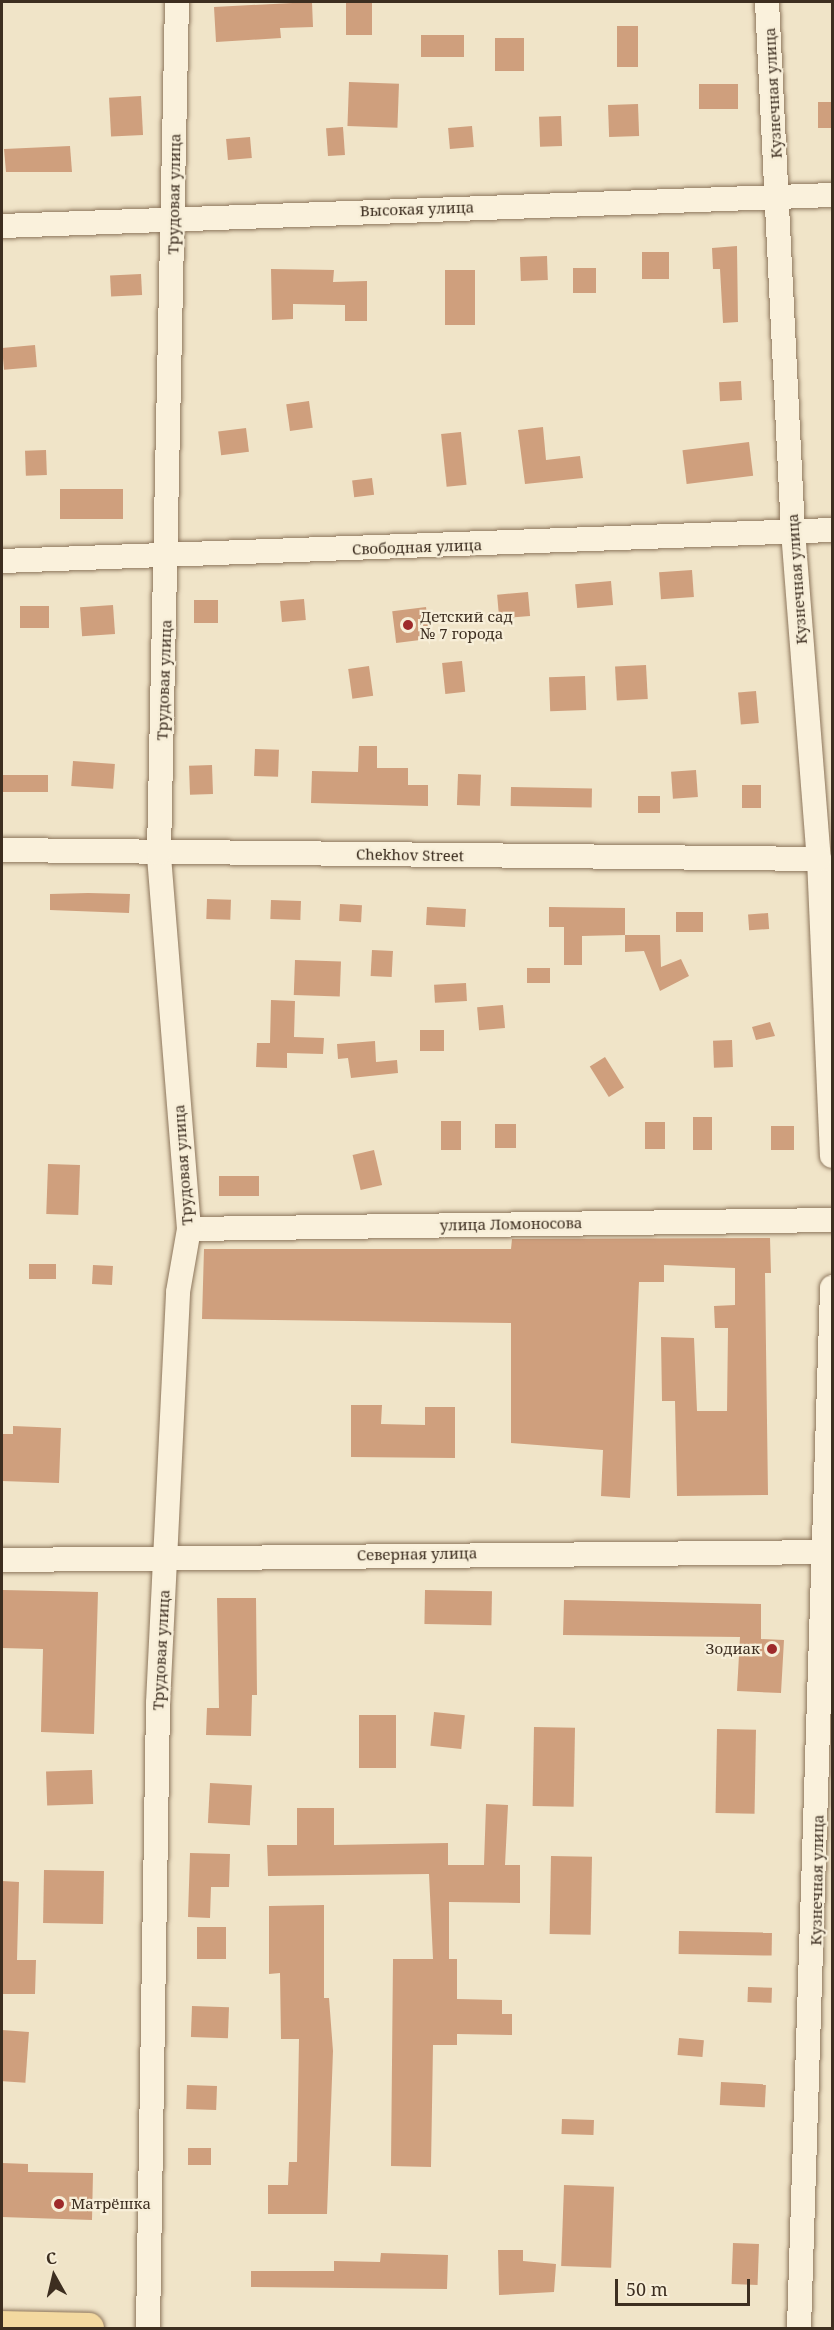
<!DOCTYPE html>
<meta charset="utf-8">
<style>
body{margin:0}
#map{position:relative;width:834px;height:2330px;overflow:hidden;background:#f0e4c8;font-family:"Noto Serif",serif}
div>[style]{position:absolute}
.building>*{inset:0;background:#cf9f7d;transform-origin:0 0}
.roads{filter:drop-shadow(0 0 2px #8d765c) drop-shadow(0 0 2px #8d765c)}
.minor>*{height:24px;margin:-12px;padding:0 12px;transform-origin:12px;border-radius:12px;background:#faf1dc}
.major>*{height:30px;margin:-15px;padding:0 15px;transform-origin:15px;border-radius:15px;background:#f3d9a0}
.dots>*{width:16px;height:16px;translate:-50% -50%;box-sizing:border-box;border:3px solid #f7eed8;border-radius:50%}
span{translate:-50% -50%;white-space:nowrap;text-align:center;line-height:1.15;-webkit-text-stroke:4.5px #f7eed8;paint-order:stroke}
.street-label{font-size:15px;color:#3d2e20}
.poi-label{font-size:15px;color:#3d2e20}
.left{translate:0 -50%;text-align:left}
.right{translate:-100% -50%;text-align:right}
.frame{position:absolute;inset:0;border:3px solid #3d2e20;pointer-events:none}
.north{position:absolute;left:24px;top:2246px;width:60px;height:60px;-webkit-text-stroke:4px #f7eed8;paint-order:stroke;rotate:352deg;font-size:16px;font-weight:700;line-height:24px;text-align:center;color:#3d2e20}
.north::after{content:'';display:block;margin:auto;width:21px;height:27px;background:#3d2e20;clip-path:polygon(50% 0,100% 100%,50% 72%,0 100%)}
.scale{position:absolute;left:615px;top:2279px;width:135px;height:27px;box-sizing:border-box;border:3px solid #3d2e20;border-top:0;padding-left:8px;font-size:18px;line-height:21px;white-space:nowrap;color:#3d2e20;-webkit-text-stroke:4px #f7eed8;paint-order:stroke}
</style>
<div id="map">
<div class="building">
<div style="clip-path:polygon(312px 2px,313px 27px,280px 28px,281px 38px,216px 42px,214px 7px)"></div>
<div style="left:346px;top:2px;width:26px;height:33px"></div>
<div style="left:617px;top:26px;width:21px;height:41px"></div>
<div style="left:421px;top:35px;width:43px;height:22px"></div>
<div style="left:495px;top:38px;width:29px;height:33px"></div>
<div style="left:349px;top:82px;width:50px;height:44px;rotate:2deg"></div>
<div style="left:699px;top:84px;width:39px;height:25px"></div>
<div style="left:141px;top:96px;width:39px;height:32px;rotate:87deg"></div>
<div style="left:832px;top:102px;width:26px;height:14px;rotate:90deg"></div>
<div style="left:638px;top:104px;width:32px;height:30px;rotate:88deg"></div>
<div style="left:561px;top:116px;width:30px;height:22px;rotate:88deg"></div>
<div style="left:472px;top:126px;width:21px;height:24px;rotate:85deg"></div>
<div style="left:343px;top:127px;width:28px;height:17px;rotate:86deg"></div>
<div style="left:250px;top:137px;width:21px;height:24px;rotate:85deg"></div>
<div style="clip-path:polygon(70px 146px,72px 172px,6px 172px,4px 149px)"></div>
<div style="clip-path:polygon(737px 246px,738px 322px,723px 323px,720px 269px,713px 269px,712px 248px)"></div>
<div style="left:642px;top:252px;width:27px;height:27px"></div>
<div style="left:547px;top:256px;width:24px;height:27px;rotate:88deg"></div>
<div style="left:573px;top:268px;width:23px;height:25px"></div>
<div style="clip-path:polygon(271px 269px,334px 270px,333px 282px,367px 281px,367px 321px,345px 321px,345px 305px,293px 304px,293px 319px,272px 320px)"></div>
<div style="left:445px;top:270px;width:30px;height:55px"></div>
<div style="left:141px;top:274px;width:21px;height:31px;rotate:87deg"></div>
<div style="left:35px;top:345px;width:22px;height:33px;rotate:85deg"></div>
<div style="left:741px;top:381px;width:19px;height:22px;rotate:87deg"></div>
<div style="left:309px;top:401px;width:27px;height:23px;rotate:82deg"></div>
<div style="clip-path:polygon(543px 427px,546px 460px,580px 456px,583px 478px,525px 484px,518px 430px)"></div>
<div style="left:246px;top:428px;width:24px;height:28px;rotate:83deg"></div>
<div style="left:461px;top:432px;width:53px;height:20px;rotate:84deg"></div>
<div style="left:749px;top:442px;width:34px;height:67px;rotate:83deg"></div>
<div style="left:46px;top:450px;width:25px;height:21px;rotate:88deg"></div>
<div style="left:372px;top:478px;width:17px;height:20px;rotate:83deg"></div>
<div style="left:60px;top:489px;width:63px;height:30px"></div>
<div style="left:692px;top:570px;width:27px;height:33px;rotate:86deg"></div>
<div style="left:611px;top:581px;width:24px;height:36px;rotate:85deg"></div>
<div style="left:528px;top:592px;width:24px;height:31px;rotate:85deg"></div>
<div style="left:304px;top:599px;width:21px;height:24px;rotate:85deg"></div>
<div style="left:218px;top:600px;width:23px;height:24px;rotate:90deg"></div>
<div style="left:113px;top:605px;width:29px;height:33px;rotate:86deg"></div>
<div style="left:20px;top:606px;width:29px;height:22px"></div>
<div style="left:426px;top:607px;width:32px;height:34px;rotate:83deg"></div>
<div style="left:462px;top:661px;width:31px;height:20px;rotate:84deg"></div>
<div style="left:646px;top:665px;width:34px;height:31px;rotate:87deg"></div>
<div style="left:369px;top:666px;width:30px;height:21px;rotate:82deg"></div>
<div style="left:585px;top:676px;width:34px;height:36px;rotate:88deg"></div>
<div style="left:756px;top:691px;width:32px;height:18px;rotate:85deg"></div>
<div style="clip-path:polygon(359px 746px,377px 746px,377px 768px,408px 768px,408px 785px,428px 785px,428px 806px,311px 803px,312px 771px,358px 772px)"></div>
<div style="left:255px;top:749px;width:24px;height:27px;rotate:2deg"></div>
<div style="left:73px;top:761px;width:42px;height:25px;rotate:4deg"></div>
<div style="left:212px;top:765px;width:29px;height:23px;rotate:88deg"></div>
<div style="left:696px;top:770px;width:27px;height:25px;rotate:86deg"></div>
<div style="left:458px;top:774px;width:23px;height:31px;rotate:2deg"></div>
<div style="left:2px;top:775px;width:46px;height:17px"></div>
<div style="left:761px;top:785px;width:23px;height:19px;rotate:90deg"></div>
<div style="left:511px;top:787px;width:81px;height:19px;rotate:1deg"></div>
<div style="left:638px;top:796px;width:22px;height:17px"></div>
<div style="clip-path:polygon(88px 893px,130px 894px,129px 913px,50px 910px,50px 894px)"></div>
<div style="left:207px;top:899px;width:24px;height:20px;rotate:2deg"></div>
<div style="left:271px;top:900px;width:30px;height:19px;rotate:2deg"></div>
<div style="left:340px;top:904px;width:22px;height:17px;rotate:3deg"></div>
<div style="left:427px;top:907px;width:39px;height:18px;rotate:3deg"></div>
<div style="clip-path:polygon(549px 907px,625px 908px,625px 935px,582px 936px,582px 965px,564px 965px,564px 927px,549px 927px)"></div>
<div style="left:676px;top:912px;width:27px;height:20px"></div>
<div style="left:768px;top:913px;width:16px;height:20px;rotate:86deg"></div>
<div style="clip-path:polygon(625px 935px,660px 935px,661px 967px,681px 959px,689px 976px,660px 991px,644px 951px,625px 952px)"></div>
<div style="left:372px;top:950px;width:21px;height:26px;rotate:3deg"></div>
<div style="left:295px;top:960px;width:46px;height:35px;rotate:2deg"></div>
<div style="left:527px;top:968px;width:23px;height:15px"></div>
<div style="left:466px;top:983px;width:18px;height:32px;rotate:87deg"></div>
<div style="clip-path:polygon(271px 1000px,295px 1001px,294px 1037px,324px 1038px,323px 1054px,287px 1053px,287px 1068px,256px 1067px,257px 1043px,270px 1043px)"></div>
<div style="left:503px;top:1005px;width:23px;height:26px;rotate:85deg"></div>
<div style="clip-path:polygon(770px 1022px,775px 1036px,756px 1040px,752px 1027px)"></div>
<div style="left:444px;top:1030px;width:21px;height:24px;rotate:90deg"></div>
<div style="left:732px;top:1040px;width:27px;height:19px;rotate:88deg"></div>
<div style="clip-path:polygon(375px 1041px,376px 1062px,397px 1060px,398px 1073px,351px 1078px,348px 1058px,338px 1059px,337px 1044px)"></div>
<div style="left:605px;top:1057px;width:36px;height:18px;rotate:58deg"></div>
<div style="left:693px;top:1117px;width:19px;height:33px"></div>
<div style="left:441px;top:1121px;width:20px;height:29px"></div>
<div style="left:645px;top:1122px;width:20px;height:27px"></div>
<div style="left:516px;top:1124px;width:24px;height:21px;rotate:90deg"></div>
<div style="left:771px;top:1126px;width:23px;height:24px"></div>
<div style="left:374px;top:1150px;width:36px;height:22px;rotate:77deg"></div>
<div style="left:48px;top:1164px;width:32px;height:50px;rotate:2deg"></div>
<div style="left:259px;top:1176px;width:20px;height:40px;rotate:90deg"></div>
<div style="clip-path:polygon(770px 1238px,771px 1273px,765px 1273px,768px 1495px,677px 1496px,675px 1401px,662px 1401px,661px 1337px,694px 1338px,697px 1411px,727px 1411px,728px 1328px,715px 1328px,714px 1306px,735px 1305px,735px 1268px,664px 1265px,664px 1282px,639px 1282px,630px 1498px,601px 1496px,603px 1450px,511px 1443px,511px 1323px,202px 1319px,204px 1249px,511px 1249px,512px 1239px)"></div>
<div style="left:29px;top:1264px;width:27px;height:15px"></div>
<div style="left:93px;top:1265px;width:20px;height:19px;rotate:3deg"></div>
<div style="clip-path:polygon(351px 1405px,382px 1405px,381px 1424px,425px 1425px,425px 1407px,455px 1407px,455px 1458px,351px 1457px)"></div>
<div style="clip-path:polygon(13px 1426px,61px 1428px,59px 1483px,2px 1481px,2px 1434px,13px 1434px)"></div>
<div style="clip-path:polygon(2px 1590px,98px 1592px,94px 1734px,41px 1732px,43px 1649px,2px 1648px)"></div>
<div style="left:425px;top:1590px;width:67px;height:34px;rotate:1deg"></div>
<div style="clip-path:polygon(217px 1598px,256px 1598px,257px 1695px,252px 1695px,251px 1736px,206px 1735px,207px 1708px,219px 1708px)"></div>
<div style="clip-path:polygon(564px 1600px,761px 1604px,761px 1639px,784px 1640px,781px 1693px,737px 1691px,740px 1637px,563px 1635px)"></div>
<div style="left:434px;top:1712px;width:31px;height:34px;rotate:6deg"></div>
<div style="left:359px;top:1715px;width:37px;height:53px"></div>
<div style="left:534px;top:1727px;width:41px;height:79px;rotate:1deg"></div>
<div style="left:717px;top:1729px;width:39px;height:84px;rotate:1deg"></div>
<div style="left:92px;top:1770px;width:34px;height:46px;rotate:88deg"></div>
<div style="left:210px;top:1783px;width:42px;height:40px;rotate:3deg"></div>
<div style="clip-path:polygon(486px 1804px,508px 1805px,505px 1865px,520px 1865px,520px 1903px,449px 1902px,449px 1959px,457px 1959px,457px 1999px,502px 2000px,502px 2014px,512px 2014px,512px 2035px,457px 2034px,457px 2045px,433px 2045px,431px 2167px,391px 2166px,393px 1959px,433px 1959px,429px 1874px,268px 1876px,267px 1845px,297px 1845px,297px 1808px,334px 1808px,334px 1845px,448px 1843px,448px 1865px,484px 1865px)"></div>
<div style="clip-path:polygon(190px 1853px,230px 1854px,229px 1887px,211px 1887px,210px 1918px,188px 1917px)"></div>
<div style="left:551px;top:1856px;width:41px;height:78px;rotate:1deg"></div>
<div style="left:44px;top:1870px;width:60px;height:53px;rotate:1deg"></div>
<div style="clip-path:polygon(2px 1881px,19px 1882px,17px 1960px,36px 1960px,35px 1994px,2px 1994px)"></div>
<div style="clip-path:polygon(324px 1905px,324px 1998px,329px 1998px,333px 2051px,327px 2214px,268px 2214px,268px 2185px,288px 2185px,289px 2162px,297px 2162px,299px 2039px,281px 2039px,280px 1973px,269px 1974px,269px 1906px)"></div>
<div style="left:197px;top:1927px;width:29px;height:32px"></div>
<div style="left:679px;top:1931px;width:93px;height:23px;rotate:1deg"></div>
<div style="left:748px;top:1987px;width:24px;height:15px;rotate:2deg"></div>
<div style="left:192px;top:2006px;width:37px;height:31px;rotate:2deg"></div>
<div style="left:2px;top:2030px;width:27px;height:51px;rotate:4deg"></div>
<div style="left:679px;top:2038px;width:25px;height:17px;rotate:5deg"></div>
<div style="left:721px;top:2082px;width:45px;height:23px;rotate:3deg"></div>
<div style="left:187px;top:2085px;width:30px;height:24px;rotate:2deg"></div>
<div style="left:562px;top:2119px;width:32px;height:15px;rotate:2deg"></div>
<div style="left:188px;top:2148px;width:23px;height:17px"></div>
<div style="clip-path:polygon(2px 2163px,28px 2164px,28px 2172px,93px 2173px,92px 2220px,2px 2217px)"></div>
<div style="left:564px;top:2185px;width:50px;height:81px;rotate:2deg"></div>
<div style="left:733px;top:2243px;width:26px;height:41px;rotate:2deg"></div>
<div style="clip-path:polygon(498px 2250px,523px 2250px,523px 2261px,556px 2264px,554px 2292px,499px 2295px)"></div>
<div style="clip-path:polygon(381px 2253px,448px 2255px,447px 2289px,251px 2287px,251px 2271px,334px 2271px,334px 2261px,380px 2262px)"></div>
</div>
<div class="roads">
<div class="minor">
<div style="left:767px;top:2px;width:530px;rotate:87.19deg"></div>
<div style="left:793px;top:531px;width:329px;rotate:85.5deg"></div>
<div style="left:819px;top:859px;width:297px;rotate:87.5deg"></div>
<div style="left:2px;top:226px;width:831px;rotate:-2.14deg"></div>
<div style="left:2px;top:561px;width:831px;rotate:-2.14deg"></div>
<div style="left:2px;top:850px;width:817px;rotate:0.63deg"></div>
<div style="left:189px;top:1229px;width:643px;rotate:-0.8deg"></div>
<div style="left:2px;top:1560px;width:830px;rotate:-0.55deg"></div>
<div style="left:148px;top:2328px;width:625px;rotate:-89.08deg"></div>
<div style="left:158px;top:1703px;width:411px;rotate:-87.2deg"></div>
<div style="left:178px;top:1292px;width:64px;rotate:-80.1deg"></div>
<div style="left:189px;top:1229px;width:377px;rotate:-94.6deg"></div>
<div style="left:159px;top:853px;width:851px;rotate:-88.79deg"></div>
<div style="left:799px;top:2328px;width:1041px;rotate:-88.18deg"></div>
</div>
<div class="major">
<div style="left:2px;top:2326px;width:87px;rotate:1.3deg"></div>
</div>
</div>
<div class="dots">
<div style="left:408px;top:625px;background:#9e2a2b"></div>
<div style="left:772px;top:1649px;background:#9e2a2b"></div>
<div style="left:59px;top:2204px;background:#9e2a2b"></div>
</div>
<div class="street-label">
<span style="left:773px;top:93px;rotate:-93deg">Кузнечная улица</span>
<span style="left:174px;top:194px;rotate:-89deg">Трудовая улица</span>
<span style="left:417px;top:209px;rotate:-2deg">Высокая улица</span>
<span style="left:417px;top:547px;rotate:-2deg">Свободная улица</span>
<span style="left:797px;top:579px;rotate:-94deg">Кузнечная улица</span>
<span style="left:164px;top:680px;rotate:-88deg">Трудовая улица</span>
<span style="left:410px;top:855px;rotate:1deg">Chekhov Street</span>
<span style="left:183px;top:1165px;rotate:-94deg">Трудовая улица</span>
<span style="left:511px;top:1224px;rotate:-1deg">улица Ломоносова</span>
<span style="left:417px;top:1554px;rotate:-1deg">Северная улица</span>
<span style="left:161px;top:1650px;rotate:-87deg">Трудовая улица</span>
<span style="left:817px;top:1880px;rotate:-89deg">Кузнечная улица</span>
</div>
<div class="poi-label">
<span class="left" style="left:420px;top:625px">Детский сад<br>№ 7 города</span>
<span class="right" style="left:760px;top:1649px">Зодиак</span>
<span class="left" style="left:71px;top:2204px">Матрёшка</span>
</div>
<div class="frame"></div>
<div class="north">С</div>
<div class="scale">50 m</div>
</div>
